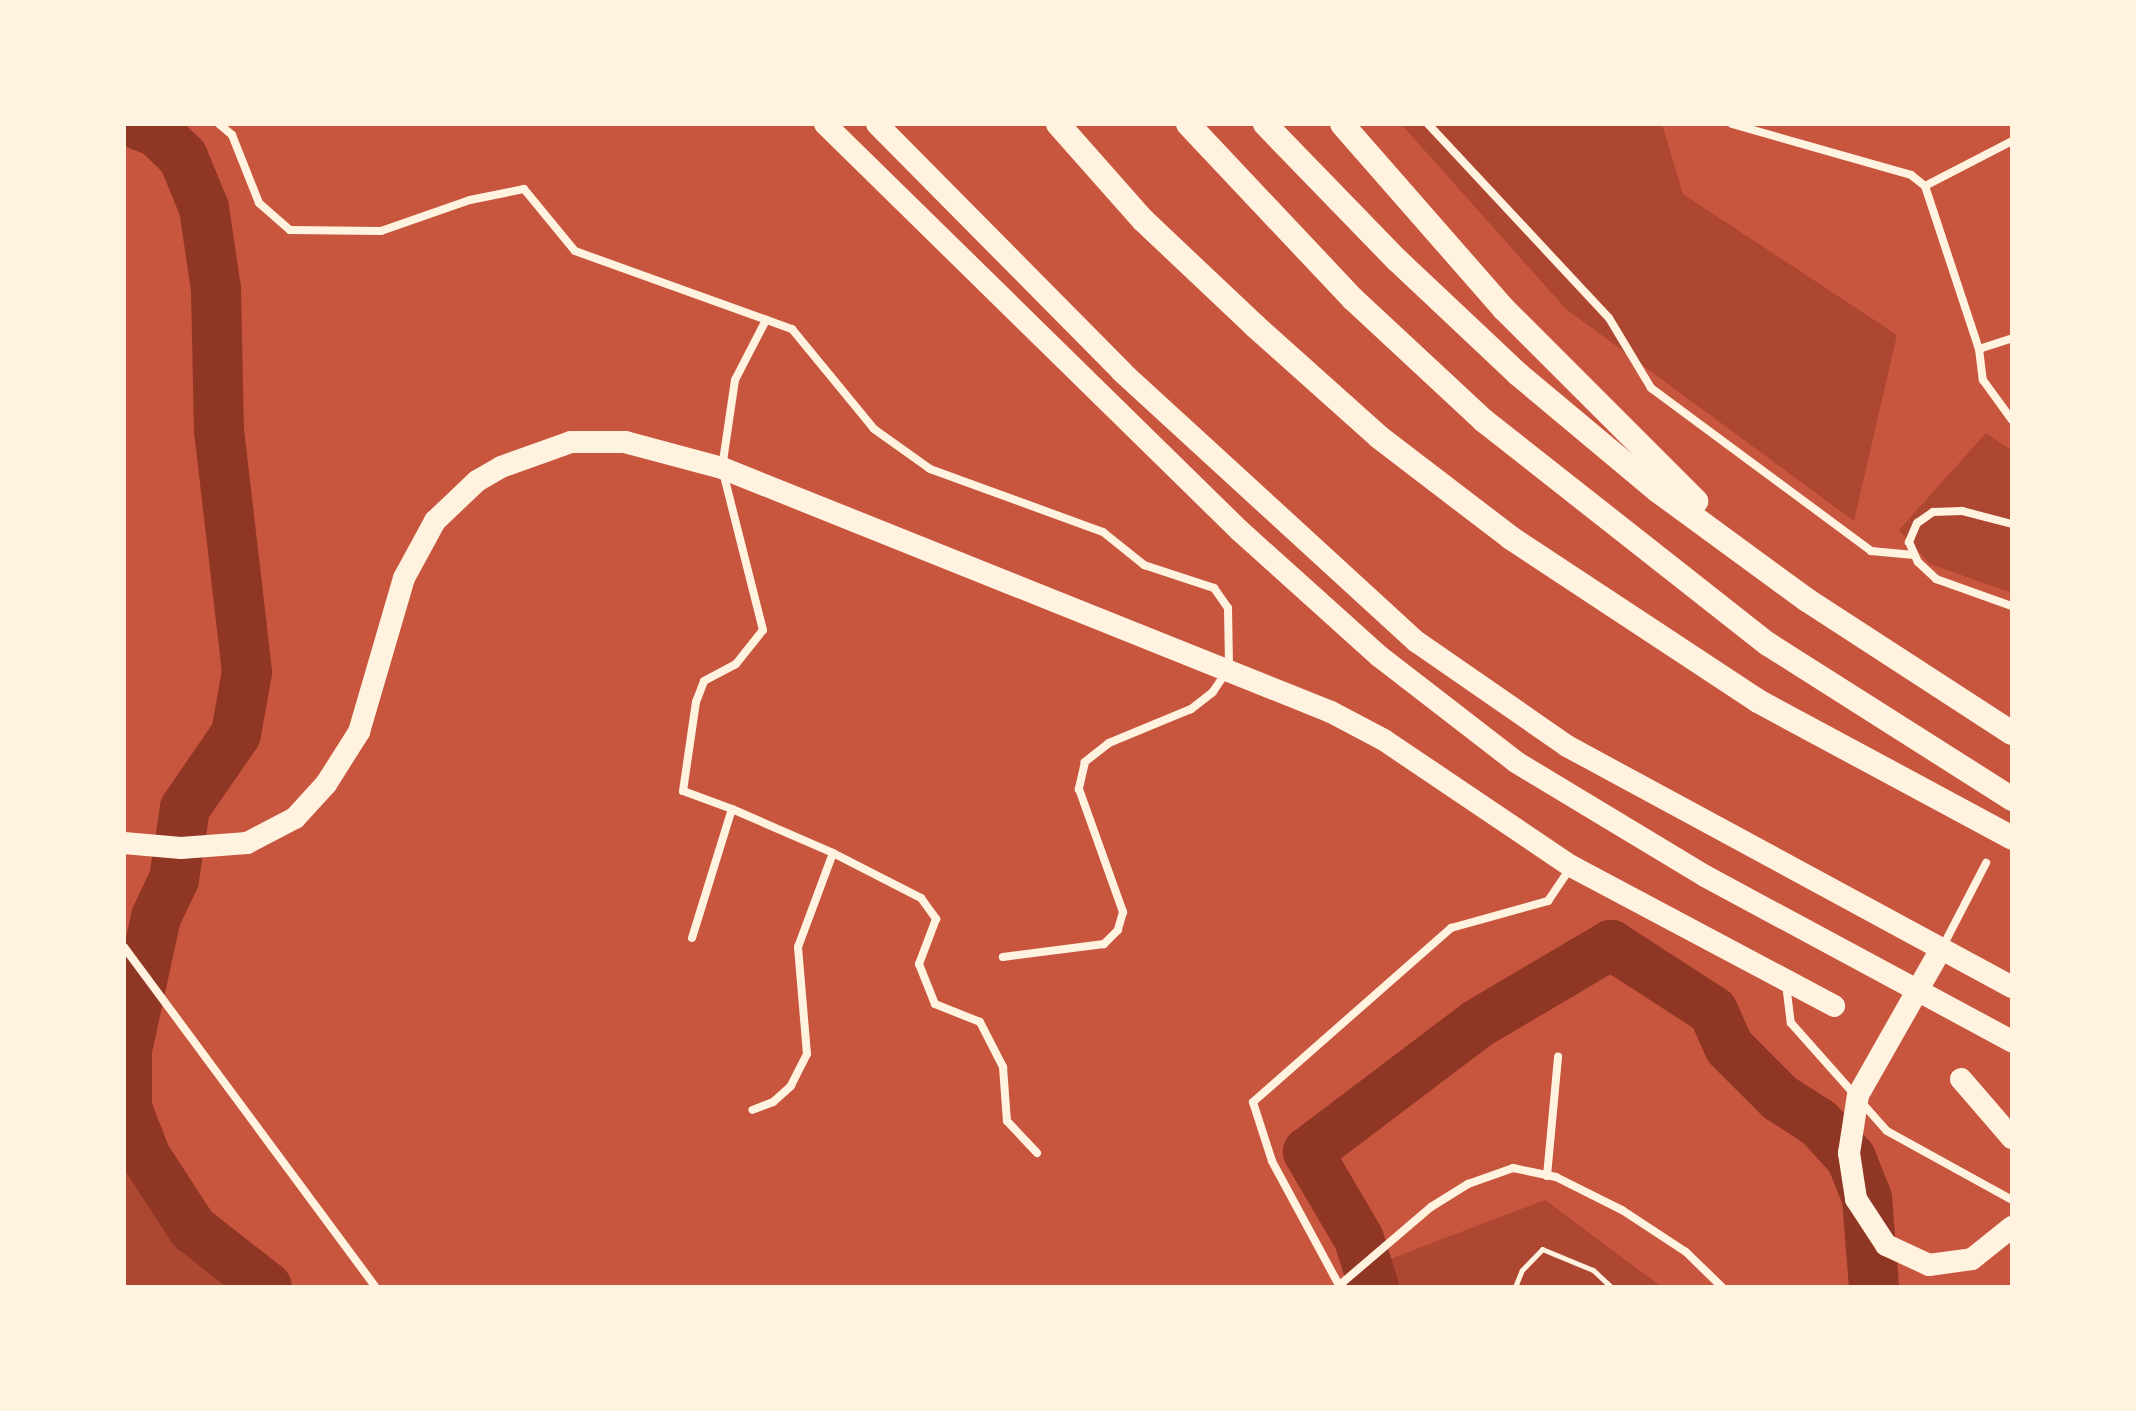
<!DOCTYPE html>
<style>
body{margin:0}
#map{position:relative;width:2136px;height:1411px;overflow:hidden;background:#c8553d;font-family:"DejaVu Sans",sans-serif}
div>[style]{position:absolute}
.green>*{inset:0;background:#ae4732}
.stream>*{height:8px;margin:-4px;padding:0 4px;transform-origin:4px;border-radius:4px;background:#8f3625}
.river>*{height:50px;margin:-25px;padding:0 25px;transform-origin:25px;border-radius:25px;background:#8f3625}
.path>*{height:5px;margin:-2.5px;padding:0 2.5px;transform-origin:2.5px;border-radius:2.5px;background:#fff3e0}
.minor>*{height:8px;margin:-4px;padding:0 4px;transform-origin:4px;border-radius:4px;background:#fff3e0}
.trunk>*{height:22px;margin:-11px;padding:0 11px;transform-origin:11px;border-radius:11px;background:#fff3e0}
.motorway>*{height:24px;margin:-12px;padding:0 12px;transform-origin:12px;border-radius:12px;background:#fff3e0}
span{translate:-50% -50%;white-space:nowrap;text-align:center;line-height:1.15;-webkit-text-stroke:8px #fff3e0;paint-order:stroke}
.frame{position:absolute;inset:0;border:126px solid #fff3e0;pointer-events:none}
</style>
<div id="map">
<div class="green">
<div style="clip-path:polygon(1401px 124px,1662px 124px,1683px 194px,1897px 335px,1854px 521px,1566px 309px)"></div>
<div style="clip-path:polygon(1986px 433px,2012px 451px,2012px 593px,1930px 564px,1899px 530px)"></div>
<div style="clip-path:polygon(124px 1162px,210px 1263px,241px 1287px,129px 1287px,124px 1281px)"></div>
<div style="clip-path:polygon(1545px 1200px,1662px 1287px,1380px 1287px,1390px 1259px)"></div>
</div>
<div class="stream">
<div style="left:124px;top:1050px;width:3px"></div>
</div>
<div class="river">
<div style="left:136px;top:124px;width:22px;rotate:21deg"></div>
<div style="left:157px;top:132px;width:36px;rotate:44deg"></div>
<div style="left:183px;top:157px;width:55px;rotate:67.6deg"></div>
<div style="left:204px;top:208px;width:82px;rotate:81.6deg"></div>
<div style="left:216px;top:289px;width:141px;rotate:88.8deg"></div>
<div style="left:219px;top:430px;width:244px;rotate:83.4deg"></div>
<div style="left:247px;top:672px;width:63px;rotate:100.1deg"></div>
<div style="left:236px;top:734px;width:90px;rotate:124.6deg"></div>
<div style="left:185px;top:808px;width:72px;rotate:98.8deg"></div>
<div style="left:174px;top:879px;width:42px;rotate:115.3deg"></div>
<div style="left:156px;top:917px;width:136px;rotate:102.3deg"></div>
<div style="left:127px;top:1050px;width:58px;rotate:90deg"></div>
<div style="left:127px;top:1108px;width:53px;rotate:68.8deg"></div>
<div style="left:146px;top:1157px;width:86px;rotate:56.9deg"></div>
<div style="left:193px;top:1229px;width:94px;rotate:38.1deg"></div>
<div style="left:1374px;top:1287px;width:50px;rotate:-107.4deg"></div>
<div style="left:1359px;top:1239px;width:101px;rotate:-120.4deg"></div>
<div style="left:1308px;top:1152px;width:212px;rotate:-37.1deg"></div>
<div style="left:1477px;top:1024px;width:156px;rotate:-30.5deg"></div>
<div style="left:1611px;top:945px;width:121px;rotate:32.9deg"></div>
<div style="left:1713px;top:1011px;width:39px;rotate:66deg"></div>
<div style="left:1729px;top:1047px;width:72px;rotate:45deg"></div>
<div style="left:1780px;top:1098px;width:46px;rotate:32.7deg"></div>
<div style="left:1819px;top:1123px;width:47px;rotate:47.6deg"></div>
<div style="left:1851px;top:1158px;width:43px;rotate:68.2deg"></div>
<div style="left:1867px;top:1198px;width:89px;rotate:85.5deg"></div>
</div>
<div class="path">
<div style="left:1515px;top:1287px;width:18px;rotate:-68deg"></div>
<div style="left:1522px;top:1270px;width:29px;rotate:-46deg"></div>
<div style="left:1542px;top:1249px;width:55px;rotate:22.4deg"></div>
<div style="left:1593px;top:1270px;width:25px;rotate:43deg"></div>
</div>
<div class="minor">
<div style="left:219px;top:124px;width:17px;rotate:40deg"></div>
<div style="left:232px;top:135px;width:73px;rotate:68.3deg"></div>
<div style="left:259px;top:203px;width:41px;rotate:41.1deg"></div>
<div style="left:290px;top:230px;width:91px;rotate:0.6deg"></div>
<div style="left:381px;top:231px;width:94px;rotate:-19.2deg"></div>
<div style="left:470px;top:200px;width:55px;rotate:-11.5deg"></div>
<div style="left:524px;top:189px;width:80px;rotate:50.6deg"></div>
<div style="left:575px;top:251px;width:231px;rotate:19.8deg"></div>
<div style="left:792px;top:329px;width:129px;rotate:50.6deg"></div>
<div style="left:874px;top:429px;width:69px;rotate:35.5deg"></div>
<div style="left:930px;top:469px;width:184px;rotate:20deg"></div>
<div style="left:1103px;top:532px;width:53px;rotate:38.8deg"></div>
<div style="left:1144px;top:565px;width:74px;rotate:18.2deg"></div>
<div style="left:1214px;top:588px;width:24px;rotate:55deg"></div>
<div style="left:1228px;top:608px;width:60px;rotate:89deg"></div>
<div style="left:1229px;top:668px;width:29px;rotate:124deg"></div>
<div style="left:1213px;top:692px;width:28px;rotate:142deg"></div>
<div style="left:1191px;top:709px;width:89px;rotate:157.5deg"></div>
<div style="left:1109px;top:743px;width:31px;rotate:142deg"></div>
<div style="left:1085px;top:762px;width:28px;rotate:103deg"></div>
<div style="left:1079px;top:789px;width:131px;rotate:70.3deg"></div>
<div style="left:1123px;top:912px;width:19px;rotate:106deg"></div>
<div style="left:1118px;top:930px;width:20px;rotate:135deg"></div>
<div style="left:1104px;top:944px;width:102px;rotate:172.7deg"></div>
<div style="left:1428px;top:124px;width:265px;rotate:47deg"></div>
<div style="left:1609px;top:318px;width:82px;rotate:59deg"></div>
<div style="left:1651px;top:388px;width:274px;rotate:36.5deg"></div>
<div style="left:1871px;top:551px;width:43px;rotate:5.3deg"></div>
<div style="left:1732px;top:124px;width:186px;rotate:15.9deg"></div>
<div style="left:1911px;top:175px;width:18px;rotate:38deg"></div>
<div style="left:1925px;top:186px;width:172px;rotate:71.7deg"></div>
<div style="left:1979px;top:349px;width:31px;rotate:83deg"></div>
<div style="left:1983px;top:380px;width:49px;rotate:54.1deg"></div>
<div style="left:1925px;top:186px;width:98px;rotate:-27.3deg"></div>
<div style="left:1979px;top:349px;width:35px;rotate:-18deg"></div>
<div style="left:2012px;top:524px;width:52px;rotate:-165.4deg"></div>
<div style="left:1962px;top:511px;width:29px;rotate:178deg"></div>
<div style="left:1933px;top:512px;width:19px;rotate:145deg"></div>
<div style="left:1917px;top:523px;width:21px;rotate:113deg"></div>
<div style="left:1909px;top:542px;width:22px;rotate:66deg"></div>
<div style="left:1918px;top:562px;width:25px;rotate:43deg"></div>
<div style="left:1936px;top:579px;width:81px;rotate:19.6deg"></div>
<div style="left:732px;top:809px;width:110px;rotate:23.5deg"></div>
<div style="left:833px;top:853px;width:100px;rotate:110.4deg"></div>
<div style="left:798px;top:947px;width:107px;rotate:85.2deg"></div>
<div style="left:807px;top:1054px;width:36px;rotate:117deg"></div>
<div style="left:791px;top:1086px;width:24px;rotate:138deg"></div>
<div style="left:773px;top:1102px;width:22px;rotate:159deg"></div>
<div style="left:833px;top:853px;width:99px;rotate:27.1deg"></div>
<div style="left:921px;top:898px;width:26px;rotate:54deg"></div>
<div style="left:936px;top:919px;width:48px;rotate:110.7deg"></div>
<div style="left:919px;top:964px;width:43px;rotate:68.2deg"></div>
<div style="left:935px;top:1004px;width:48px;rotate:21.8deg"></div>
<div style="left:980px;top:1022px;width:51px;rotate:62.9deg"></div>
<div style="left:1003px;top:1067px;width:54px;rotate:85.8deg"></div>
<div style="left:1007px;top:1121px;width:44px;rotate:46.8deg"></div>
<div style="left:692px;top:938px;width:135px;rotate:-72.8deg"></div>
<div style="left:732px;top:809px;width:52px;rotate:-159.8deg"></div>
<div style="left:683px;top:791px;width:90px;rotate:-81.7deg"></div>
<div style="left:696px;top:702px;width:22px;rotate:-69deg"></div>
<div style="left:704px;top:681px;width:36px;rotate:-28deg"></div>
<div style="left:736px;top:664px;width:43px;rotate:-51.5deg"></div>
<div style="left:763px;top:630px;width:167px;rotate:-104.2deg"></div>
<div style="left:722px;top:468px;width:89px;rotate:-81.6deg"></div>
<div style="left:735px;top:380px;width:68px;rotate:-62.7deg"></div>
<div style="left:124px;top:947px;width:423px;rotate:53.5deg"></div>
<div style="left:1942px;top:948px;width:96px;rotate:-62.6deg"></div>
<div style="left:1786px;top:984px;width:39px;rotate:83deg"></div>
<div style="left:1791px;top:1023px;width:144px;rotate:48.4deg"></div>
<div style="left:1887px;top:1131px;width:143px;rotate:28.9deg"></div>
<div style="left:1547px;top:1176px;width:120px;rotate:-84.7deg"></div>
<div style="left:1342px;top:1283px;width:117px;rotate:-40.5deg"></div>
<div style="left:1431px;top:1207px;width:44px;rotate:-31.9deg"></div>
<div style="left:1468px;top:1184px;width:48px;rotate:-19.6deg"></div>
<div style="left:1513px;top:1168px;width:44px;rotate:11.8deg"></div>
<div style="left:1556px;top:1177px;width:74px;rotate:26.6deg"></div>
<div style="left:1622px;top:1210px;width:77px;rotate:33.3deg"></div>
<div style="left:1686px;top:1252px;width:50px;rotate:44.2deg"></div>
<div style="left:1340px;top:1287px;width:143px;rotate:-118.4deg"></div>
<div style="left:1272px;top:1161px;width:62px;rotate:-107.9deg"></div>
<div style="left:1253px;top:1102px;width:264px;rotate:-41.3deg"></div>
<div style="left:1451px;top:928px;width:101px;rotate:-15.6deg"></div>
<div style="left:1548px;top:901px;width:41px;rotate:-55.9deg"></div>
</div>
<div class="trunk">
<div style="left:825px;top:124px;width:580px;rotate:44.44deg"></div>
<div style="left:1239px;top:530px;width:188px;rotate:42deg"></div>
<div style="left:1379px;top:656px;width:173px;rotate:37.7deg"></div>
<div style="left:1516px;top:762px;width:221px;rotate:31.1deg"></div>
<div style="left:1705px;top:876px;width:349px;rotate:28.3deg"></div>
<div style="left:877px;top:124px;width:349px;rotate:45.3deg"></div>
<div style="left:1122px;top:372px;width:400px;rotate:42.5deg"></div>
<div style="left:1417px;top:642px;width:183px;rotate:34.7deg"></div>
<div style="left:1567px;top:746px;width:506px;rotate:28.44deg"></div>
<div style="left:124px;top:843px;width:57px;rotate:5deg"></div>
<div style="left:181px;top:848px;width:66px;rotate:-4.3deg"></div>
<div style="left:247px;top:843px;width:54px;rotate:-27.5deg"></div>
<div style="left:295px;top:818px;width:46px;rotate:-47.6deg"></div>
<div style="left:326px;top:784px;width:62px;rotate:-57.6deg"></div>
<div style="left:359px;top:732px;width:160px;rotate:-73.7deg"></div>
<div style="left:404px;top:578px;width:65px;rotate:-61.5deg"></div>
<div style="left:435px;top:521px;width:58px;rotate:-43.6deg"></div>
<div style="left:477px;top:481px;width:28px;rotate:-30deg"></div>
<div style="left:501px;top:467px;width:74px;rotate:-19.7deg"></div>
<div style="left:571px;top:442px;width:54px"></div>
<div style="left:625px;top:442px;width:100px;rotate:15deg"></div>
<div style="left:722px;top:468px;width:656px;rotate:21.83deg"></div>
<div style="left:1331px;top:712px;width:60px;rotate:27.8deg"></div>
<div style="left:1384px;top:740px;width:225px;rotate:34deg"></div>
<div style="left:1571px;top:866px;width:298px;rotate:28deg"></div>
<div style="left:1941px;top:949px;width:168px;rotate:119.6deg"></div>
<div style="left:1858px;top:1095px;width:59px;rotate:98.8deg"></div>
<div style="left:1849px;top:1153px;width:47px;rotate:81.3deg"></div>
<div style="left:1856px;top:1199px;width:55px;rotate:56.9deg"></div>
<div style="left:1886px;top:1245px;width:47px;rotate:24.9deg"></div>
<div style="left:1929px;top:1265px;width:43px;rotate:-7.9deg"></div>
<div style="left:1972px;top:1259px;width:51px;rotate:-38.7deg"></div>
<div style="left:1961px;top:1079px;width:78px;rotate:49.2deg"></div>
</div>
<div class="motorway">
<div style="left:1058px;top:124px;width:128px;rotate:48.5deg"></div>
<div style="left:1143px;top:220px;width:154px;rotate:43.4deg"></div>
<div style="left:1255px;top:326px;width:166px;rotate:41.8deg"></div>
<div style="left:1379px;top:437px;width:166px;rotate:37.4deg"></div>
<div style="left:1511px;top:538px;width:296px;rotate:33.4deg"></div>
<div style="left:1758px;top:701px;width:289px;rotate:28.3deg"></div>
<div style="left:1188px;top:124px;width:241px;rotate:46.7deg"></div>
<div style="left:1353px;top:299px;width:178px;rotate:42.9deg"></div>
<div style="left:1483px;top:420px;width:362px;rotate:38.2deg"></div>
<div style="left:1768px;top:644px;width:289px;rotate:32.4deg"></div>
<div style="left:1265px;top:124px;width:190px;rotate:45.9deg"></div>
<div style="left:1397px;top:260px;width:166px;rotate:43.3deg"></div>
<div style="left:1518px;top:374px;width:182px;rotate:39.9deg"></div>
<div style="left:1658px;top:491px;width:185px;rotate:36.2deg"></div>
<div style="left:1807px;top:600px;width:244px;rotate:33deg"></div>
<div style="left:1342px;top:124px;width:246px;rotate:48.8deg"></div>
<div style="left:1504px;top:309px;width:272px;rotate:45deg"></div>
</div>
<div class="frame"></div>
</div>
